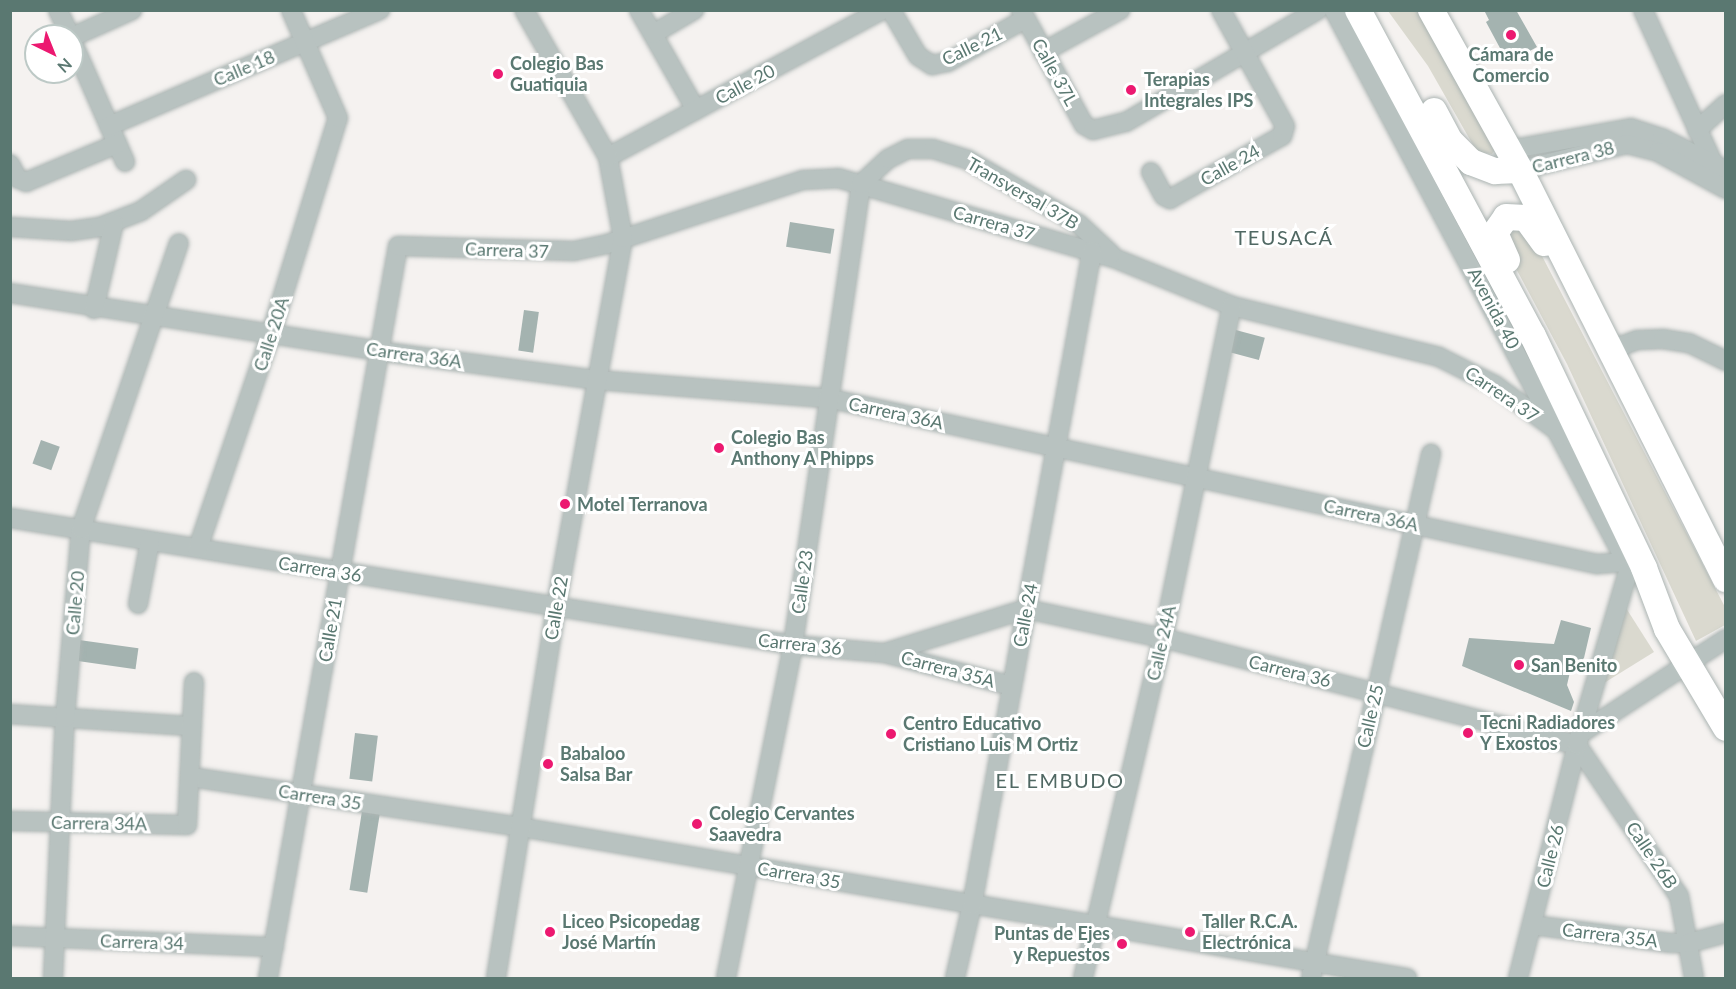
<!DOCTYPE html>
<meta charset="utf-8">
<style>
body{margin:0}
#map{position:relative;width:1736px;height:989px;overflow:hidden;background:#f5f2f0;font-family:Lato,sans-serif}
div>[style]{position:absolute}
.green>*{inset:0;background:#dad9cf}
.building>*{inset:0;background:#a4b3b0;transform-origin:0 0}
.roads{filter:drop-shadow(0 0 2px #acb5b3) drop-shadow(0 0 2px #acb5b3)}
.minor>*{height:18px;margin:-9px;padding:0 9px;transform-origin:9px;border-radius:9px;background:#b8c2c0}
.highway>*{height:26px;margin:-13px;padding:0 13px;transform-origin:13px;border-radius:13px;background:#fff}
.dots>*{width:16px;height:16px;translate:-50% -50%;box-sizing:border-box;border:3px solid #fff;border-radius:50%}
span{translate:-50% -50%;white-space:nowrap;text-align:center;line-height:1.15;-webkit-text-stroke:6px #fff;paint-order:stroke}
.street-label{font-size:18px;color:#5a7871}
.poi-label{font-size:18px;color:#5a7871;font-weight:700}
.left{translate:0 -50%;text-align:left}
.right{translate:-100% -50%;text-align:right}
.neighbourhood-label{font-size:20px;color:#506863;letter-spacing:1.5px}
.frame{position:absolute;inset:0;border:12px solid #5a7871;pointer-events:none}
.north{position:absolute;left:24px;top:24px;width:60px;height:60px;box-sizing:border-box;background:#fff;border:2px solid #bdc9c6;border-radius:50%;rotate:137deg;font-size:16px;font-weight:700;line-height:24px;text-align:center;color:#5a7871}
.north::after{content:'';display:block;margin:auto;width:21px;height:27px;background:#ec1970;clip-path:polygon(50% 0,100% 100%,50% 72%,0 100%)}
</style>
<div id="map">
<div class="green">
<div style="clip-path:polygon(1388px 11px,1424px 11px,1498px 145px,1492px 154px,1477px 152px,1428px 66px)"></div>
<div style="clip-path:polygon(1505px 224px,1530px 233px,1725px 607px,1725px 625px,1696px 641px,1567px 364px,1512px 261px)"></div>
<div style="clip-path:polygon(1626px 608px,1654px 652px,1604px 683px)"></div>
</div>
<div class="building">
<div style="clip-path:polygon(1484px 10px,1516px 10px,1537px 47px,1508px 63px,1486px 22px,1489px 20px)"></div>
<div style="left:790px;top:222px;width:45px;height:25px;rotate:9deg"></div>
<div style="left:524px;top:310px;width:15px;height:41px;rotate:8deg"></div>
<div style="left:1232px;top:329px;width:34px;height:23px;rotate:15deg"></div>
<div style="left:41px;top:440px;width:20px;height:25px;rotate:20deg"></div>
<div style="clip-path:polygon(1561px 620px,1591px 628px,1584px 658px,1570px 672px,1567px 685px,1574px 702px,1571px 711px,1462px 666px,1469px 638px,1554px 644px)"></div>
<div style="left:79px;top:640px;width:60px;height:21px;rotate:8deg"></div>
<div style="left:355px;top:733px;width:23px;height:46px;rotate:7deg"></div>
<div style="left:362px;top:811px;width:18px;height:80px;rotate:9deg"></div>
</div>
<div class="roads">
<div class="minor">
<div style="left:58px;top:10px;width:29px;rotate:65deg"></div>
<div style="left:639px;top:10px;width:115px;rotate:60.3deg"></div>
<div style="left:891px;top:10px;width:53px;rotate:59.6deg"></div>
<div style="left:918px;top:56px;width:17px;rotate:33deg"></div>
<div style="left:932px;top:65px;width:16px;rotate:-11deg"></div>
<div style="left:948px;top:62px;width:88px;rotate:-29.2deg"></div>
<div style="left:1021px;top:10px;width:131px;rotate:61.3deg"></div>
<div style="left:1084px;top:125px;width:10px;rotate:29deg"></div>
<div style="left:1093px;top:130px;width:34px;rotate:-14deg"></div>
<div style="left:1126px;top:122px;width:222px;rotate:-30.3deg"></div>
<div style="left:1334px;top:10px;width:635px;rotate:62.1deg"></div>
<div style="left:1643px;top:10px;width:173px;rotate:65.4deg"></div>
<div style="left:653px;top:34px;width:48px;rotate:-30.3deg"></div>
<div style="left:72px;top:37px;width:66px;rotate:-24.2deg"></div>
<div style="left:72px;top:41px;width:132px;rotate:66.3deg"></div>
<div style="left:1043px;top:52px;width:88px;rotate:-28.6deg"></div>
<div style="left:109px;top:126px;width:295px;rotate:-23.2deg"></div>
<div style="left:1697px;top:130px;width:39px;rotate:-42deg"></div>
<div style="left:1508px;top:150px;width:125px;rotate:-10.1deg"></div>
<div style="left:1631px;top:128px;width:33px;rotate:18deg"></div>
<div style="left:1662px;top:138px;width:72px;rotate:26.6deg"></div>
<div style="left:608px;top:157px;width:311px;rotate:-28.2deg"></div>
<div style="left:10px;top:164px;width:16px;rotate:63deg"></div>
<div style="left:17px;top:178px;width:10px;rotate:24deg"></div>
<div style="left:26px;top:182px;width:99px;rotate:-22.7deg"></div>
<div style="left:1520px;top:170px;width:110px;rotate:-13.7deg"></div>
<div style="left:1627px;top:144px;width:32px;rotate:14deg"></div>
<div style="left:1658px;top:152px;width:77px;rotate:28.6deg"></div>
<div style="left:1151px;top:172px;width:27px;rotate:62deg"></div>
<div style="left:1164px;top:196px;width:7px;rotate:27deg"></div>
<div style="left:1170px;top:199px;width:129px;rotate:-29.4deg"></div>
<div style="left:1282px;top:136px;width:10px;rotate:-73deg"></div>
<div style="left:1285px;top:126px;width:132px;rotate:-118.9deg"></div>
<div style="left:10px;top:227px;width:61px;rotate:3.8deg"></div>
<div style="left:71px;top:231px;width:29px;rotate:-8deg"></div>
<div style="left:100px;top:227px;width:44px;rotate:-21.3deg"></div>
<div style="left:141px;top:211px;width:55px;rotate:-34.6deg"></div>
<div style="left:10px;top:293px;width:374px;rotate:8.9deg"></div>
<div style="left:379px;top:351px;width:219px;rotate:7.6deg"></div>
<div style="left:596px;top:380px;width:232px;rotate:4.5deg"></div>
<div style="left:827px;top:398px;width:788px;rotate:12.17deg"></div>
<div style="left:1597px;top:564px;width:29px;rotate:-4deg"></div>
<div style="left:94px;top:309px;width:88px;rotate:-76.9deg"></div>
<div style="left:1610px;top:350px;width:29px;rotate:-20deg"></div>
<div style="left:1637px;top:340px;width:26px;rotate:-2deg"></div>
<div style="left:1663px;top:339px;width:26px;rotate:9deg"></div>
<div style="left:1689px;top:343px;width:41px;rotate:25.9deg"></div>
<div style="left:10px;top:518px;width:793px;rotate:9.21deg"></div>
<div style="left:793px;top:645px;width:91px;rotate:5deg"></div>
<div style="left:884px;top:653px;width:149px;rotate:-17.2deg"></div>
<div style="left:1026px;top:609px;width:140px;rotate:12deg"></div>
<div style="left:1163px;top:638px;width:428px;rotate:14.5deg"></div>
<div style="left:198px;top:548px;width:226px;rotate:-71.2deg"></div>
<div style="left:271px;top:334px;width:226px;rotate:-72.8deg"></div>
<div style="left:338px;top:118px;width:118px;rotate:-113.5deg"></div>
<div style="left:138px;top:604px;width:64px;rotate:-79.2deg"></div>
<div style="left:884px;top:653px;width:132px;rotate:14.5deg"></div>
<div style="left:10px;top:714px;width:182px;rotate:3.8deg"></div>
<div style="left:1580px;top:734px;width:174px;rotate:-33.1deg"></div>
<div style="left:1577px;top:745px;width:182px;rotate:56deg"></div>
<div style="left:1679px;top:896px;width:83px;rotate:79.6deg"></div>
<div style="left:191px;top:777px;width:333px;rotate:8.6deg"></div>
<div style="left:520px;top:827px;width:900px;rotate:9.66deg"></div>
<div style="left:10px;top:821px;width:177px;rotate:1.3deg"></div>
<div style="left:187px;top:825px;width:143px;rotate:-87.2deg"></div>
<div style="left:1532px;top:925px;width:140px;rotate:7.4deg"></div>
<div style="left:1671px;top:943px;width:18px"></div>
<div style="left:1689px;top:943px;width:38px;rotate:-15deg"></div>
<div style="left:10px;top:936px;width:264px;rotate:2.4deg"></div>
<div style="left:53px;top:978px;width:260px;rotate:-87.4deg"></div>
<div style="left:65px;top:718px;width:190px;rotate:-85.2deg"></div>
<div style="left:81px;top:529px;width:302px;rotate:-71.1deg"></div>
<div style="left:268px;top:978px;width:743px;rotate:-79.93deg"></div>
<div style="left:398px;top:246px;width:176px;rotate:1.6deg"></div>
<div style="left:574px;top:251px;width:34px;rotate:-12deg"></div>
<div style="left:607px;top:244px;width:206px;rotate:-18.1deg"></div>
<div style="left:803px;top:180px;width:35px;rotate:-3deg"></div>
<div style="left:838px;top:178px;width:287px;rotate:16.2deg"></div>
<div style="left:1114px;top:258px;width:127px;rotate:22.1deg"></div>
<div style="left:1232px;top:306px;width:213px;rotate:13.8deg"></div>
<div style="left:1439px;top:357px;width:63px;rotate:26.6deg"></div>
<div style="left:1495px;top:385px;width:84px;rotate:36.3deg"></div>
<div style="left:496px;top:978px;width:376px;rotate:-80.8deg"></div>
<div style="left:556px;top:607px;width:375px;rotate:-79.7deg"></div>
<div style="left:623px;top:238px;width:82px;rotate:-100.5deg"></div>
<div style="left:608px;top:157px;width:169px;rotate:-119.7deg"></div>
<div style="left:726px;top:978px;width:340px;rotate:-78.6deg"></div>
<div style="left:793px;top:645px;width:466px;rotate:-81.6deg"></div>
<div style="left:861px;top:184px;width:37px;rotate:-43deg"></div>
<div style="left:888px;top:159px;width:22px;rotate:-27deg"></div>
<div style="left:908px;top:149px;width:25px"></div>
<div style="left:933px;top:149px;width:37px;rotate:17deg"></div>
<div style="left:968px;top:160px;width:128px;rotate:30deg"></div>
<div style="left:1079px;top:224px;width:44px;rotate:43.2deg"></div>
<div style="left:955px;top:978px;width:75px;rotate:-76.9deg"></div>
<div style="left:972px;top:905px;width:665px;rotate:-79.6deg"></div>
<div style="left:1083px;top:978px;width:349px;rotate:-76.8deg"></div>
<div style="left:1163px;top:638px;width:339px;rotate:-78.3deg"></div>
<div style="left:1311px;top:978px;width:538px;rotate:-77.1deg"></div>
<div style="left:1518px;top:978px;width:240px;rotate:-75.8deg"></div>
<div style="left:1577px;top:745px;width:184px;rotate:-73.6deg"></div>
</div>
<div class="highway">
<div style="left:1358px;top:10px;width:370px;rotate:61.8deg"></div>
<div style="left:1533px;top:336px;width:257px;rotate:64.4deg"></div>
<div style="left:1644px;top:568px;width:65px;rotate:69.3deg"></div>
<div style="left:1667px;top:629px;width:115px;rotate:59.2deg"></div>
<div style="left:1431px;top:10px;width:183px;rotate:60.9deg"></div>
<div style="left:1520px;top:170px;width:458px;rotate:63.3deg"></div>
<div style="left:1434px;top:111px;width:34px;rotate:62deg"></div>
<div style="left:1450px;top:141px;width:30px;rotate:45deg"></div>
<div style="left:1471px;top:162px;width:26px;rotate:21deg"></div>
<div style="left:1495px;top:171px;width:25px;rotate:-2deg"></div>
<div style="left:1507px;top:260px;width:30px;rotate:-114deg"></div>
<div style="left:1495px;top:233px;width:19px;rotate:-55deg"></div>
<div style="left:1506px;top:217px;width:20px;rotate:3deg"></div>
<div style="left:1526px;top:218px;width:31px;rotate:54deg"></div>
</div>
</div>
<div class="dots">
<div style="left:1511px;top:35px;background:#ec1970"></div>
<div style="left:498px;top:74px;background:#ec1970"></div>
<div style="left:1131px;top:90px;background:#ec1970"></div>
<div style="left:719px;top:448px;background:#ec1970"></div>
<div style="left:565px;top:504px;background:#ec1970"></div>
<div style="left:1519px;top:665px;background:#ec1970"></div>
<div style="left:1468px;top:733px;background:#ec1970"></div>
<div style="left:891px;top:734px;background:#ec1970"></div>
<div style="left:548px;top:764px;background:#ec1970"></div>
<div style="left:697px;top:824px;background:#ec1970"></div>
<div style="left:550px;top:932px;background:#ec1970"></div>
<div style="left:1190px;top:932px;background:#ec1970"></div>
<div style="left:1122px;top:944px;background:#ec1970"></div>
</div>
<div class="street-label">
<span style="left:972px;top:46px;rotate:-26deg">Calle 21</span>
<span style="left:244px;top:68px;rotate:-23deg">Calle 18</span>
<span style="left:1055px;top:72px;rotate:61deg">Calle 37L</span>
<span style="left:745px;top:84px;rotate:-28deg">Calle 20</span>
<span style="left:1573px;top:157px;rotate:-14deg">Carrera 38</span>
<span style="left:1230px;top:165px;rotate:-29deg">Calle 24</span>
<span style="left:1023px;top:193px;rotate:30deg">Transversal 37B</span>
<span style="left:994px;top:223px;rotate:16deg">Carrera 37</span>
<span style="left:507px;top:250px;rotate:2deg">Carrera 37</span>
<span style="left:1494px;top:308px;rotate:62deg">Avenida 40</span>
<span style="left:271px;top:334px;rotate:-72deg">Calle 20A</span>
<span style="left:414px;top:355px;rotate:8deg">Carrera 36A</span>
<span style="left:1502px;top:394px;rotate:34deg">Carrera 37</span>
<span style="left:896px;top:413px;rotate:12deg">Carrera 36A</span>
<span style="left:1371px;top:515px;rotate:12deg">Carrera 36A</span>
<span style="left:320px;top:569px;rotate:9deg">Carrera 36</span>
<span style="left:802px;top:582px;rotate:-82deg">Calle 23</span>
<span style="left:75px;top:603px;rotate:-85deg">Calle 20</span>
<span style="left:556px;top:608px;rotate:-80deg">Calle 22</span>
<span style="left:1025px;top:615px;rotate:-79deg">Calle 24</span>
<span style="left:330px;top:630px;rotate:-80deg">Calle 21</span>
<span style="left:1161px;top:643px;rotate:-77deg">Calle 24A</span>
<span style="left:800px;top:644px;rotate:6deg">Carrera 36</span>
<span style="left:948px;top:669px;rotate:15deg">Carrera 35A</span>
<span style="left:1290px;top:671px;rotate:14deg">Carrera 36</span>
<span style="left:1370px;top:716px;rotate:-77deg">Calle 25</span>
<span style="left:320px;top:797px;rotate:9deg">Carrera 35</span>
<span style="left:99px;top:823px;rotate:1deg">Carrera 34A</span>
<span style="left:1652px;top:855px;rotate:56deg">Calle 26B</span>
<span style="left:1550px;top:856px;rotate:-76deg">Calle 26</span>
<span style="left:799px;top:875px;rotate:10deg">Carrera 35</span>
<span style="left:1610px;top:935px;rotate:7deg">Carrera 35A</span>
<span style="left:142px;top:942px;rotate:2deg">Carrera 34</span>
</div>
<div class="poi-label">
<span style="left:1511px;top:65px">Cámara de<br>Comercio</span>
<span class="left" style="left:510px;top:74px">Colegio Bas<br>Guatiquia</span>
<span class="left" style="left:1144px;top:90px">Terapias<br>Integrales IPS</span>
<span class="left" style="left:731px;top:448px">Colegio Bas<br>Anthony A Phipps</span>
<span class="left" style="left:577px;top:504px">Motel Terranova</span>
<span class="left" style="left:1531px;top:665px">San Benito</span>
<span class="left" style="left:1480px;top:733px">Tecni Radiadores<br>Y Exostos</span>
<span class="left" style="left:903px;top:734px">Centro Educativo<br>Cristiano Luis M Ortiz</span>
<span class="left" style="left:560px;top:764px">Babaloo<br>Salsa Bar</span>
<span class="left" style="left:709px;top:824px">Colegio Cervantes<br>Saavedra</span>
<span class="left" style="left:562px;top:932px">Liceo Psicopedag<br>José Martín</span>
<span class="left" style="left:1202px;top:932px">Taller R.C.A.<br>Electrónica</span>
<span class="right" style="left:1110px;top:944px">Puntas de Ejes<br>y Repuestos</span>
</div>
<div class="neighbourhood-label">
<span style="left:1284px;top:237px">TEUSACÁ</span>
<span style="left:1060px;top:780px">EL EMBUDO</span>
</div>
<div class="frame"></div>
<div class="north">N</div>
</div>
